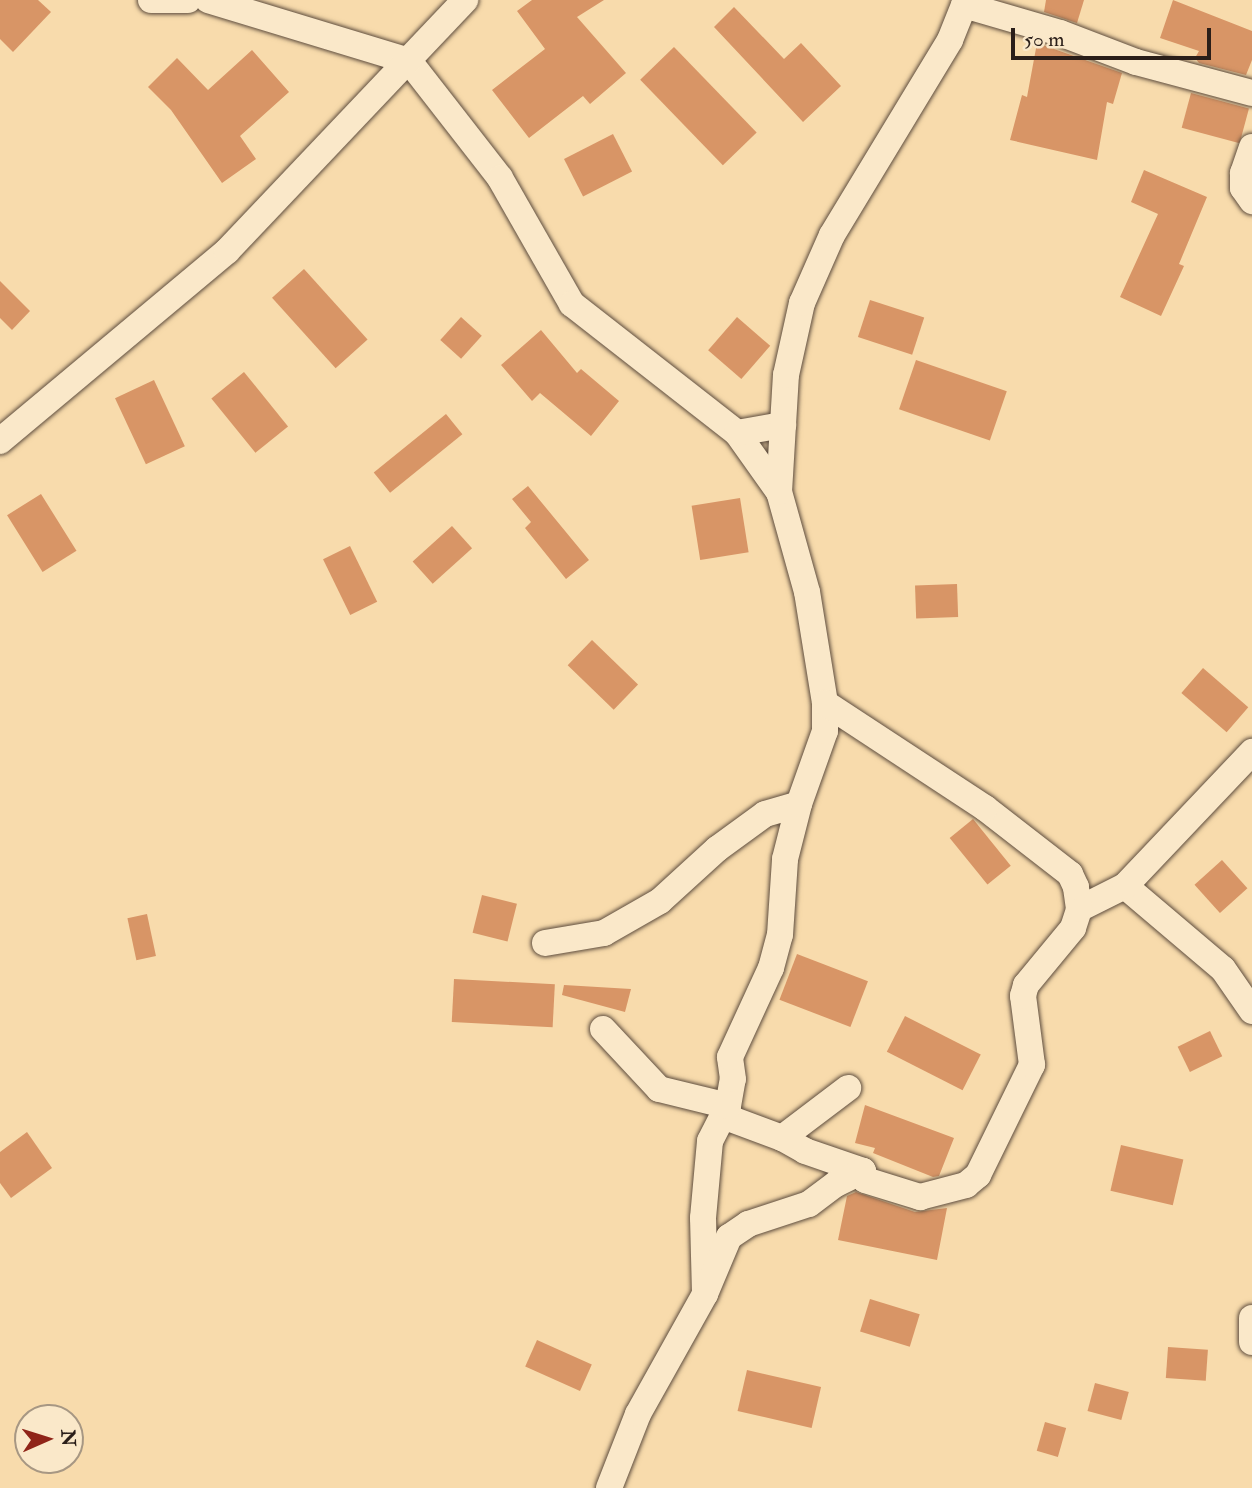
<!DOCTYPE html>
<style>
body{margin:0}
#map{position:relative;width:1252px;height:1488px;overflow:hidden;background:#f8dbac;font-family:"IM FELL Double Pica",serif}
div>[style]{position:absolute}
.building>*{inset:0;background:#d89566;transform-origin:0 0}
.roads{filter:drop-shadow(0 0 2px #5e4d3e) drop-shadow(0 0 2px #5e4d3e)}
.minor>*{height:26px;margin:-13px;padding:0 13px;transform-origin:13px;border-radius:13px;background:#fae8c9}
span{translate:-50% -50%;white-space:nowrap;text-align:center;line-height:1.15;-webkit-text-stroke:6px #fae8c9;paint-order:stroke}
.north{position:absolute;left:14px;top:1404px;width:70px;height:70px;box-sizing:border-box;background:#fae8c9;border:2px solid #a79783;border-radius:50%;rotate:87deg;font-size:19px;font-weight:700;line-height:28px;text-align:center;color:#2a1e19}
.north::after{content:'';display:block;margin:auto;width:24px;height:32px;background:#8f2418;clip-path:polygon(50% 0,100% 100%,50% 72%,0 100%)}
.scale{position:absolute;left:1011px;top:28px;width:200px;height:32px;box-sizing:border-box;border:4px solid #2a1e19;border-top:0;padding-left:9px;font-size:21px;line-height:24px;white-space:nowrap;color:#2a1e19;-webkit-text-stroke:5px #fae8c9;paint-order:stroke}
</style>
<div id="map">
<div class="building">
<div style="clip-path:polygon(0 0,38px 0,51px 12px,13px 52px,0 39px)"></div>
<div style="clip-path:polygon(532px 0,604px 0,577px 17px,626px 73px,590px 104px,583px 96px,529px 138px,492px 90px,545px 49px,517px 11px)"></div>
<div style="clip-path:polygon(1046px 0,1084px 0,1077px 23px,1044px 12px)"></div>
<div style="clip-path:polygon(1173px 0,1252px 31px,1252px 60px,1246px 75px,1199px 63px,1195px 58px,1199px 51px,1160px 38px)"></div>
<div style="clip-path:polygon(734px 7px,784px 59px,801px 43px,841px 86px,803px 122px,714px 27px)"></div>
<div style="clip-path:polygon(1037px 43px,1122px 73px,1113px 104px,1107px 102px,1097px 160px,1010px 140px,1022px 95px,1027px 97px)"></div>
<div style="left:674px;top:47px;width:119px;height:47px;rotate:46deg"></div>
<div style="clip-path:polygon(252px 50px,289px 92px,240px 136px,256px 159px,222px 183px,171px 110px,148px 87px,177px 58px,208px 90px)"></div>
<div style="left:1191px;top:93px;width:60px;height:36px;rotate:15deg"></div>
<div style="left:613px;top:134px;width:42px;height:55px;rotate:63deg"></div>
<div style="clip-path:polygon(1144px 170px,1207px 197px,1179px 264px,1184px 266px,1161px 316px,1120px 297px,1158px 214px,1131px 202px)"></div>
<div style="left:304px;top:269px;width:95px;height:43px;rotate:48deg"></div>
<div style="clip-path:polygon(0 281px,30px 311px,12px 330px,0 318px)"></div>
<div style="left:870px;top:300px;width:57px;height:39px;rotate:18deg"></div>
<div style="left:461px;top:317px;width:28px;height:31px;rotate:42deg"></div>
<div style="left:737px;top:317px;width:44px;height:44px;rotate:41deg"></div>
<div style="clip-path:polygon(541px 330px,577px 373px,581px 369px,619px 401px,591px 436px,540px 393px,532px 401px,501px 365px)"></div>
<div style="left:916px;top:360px;width:96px;height:52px;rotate:19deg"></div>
<div style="left:244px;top:372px;width:70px;height:42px;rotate:51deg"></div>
<div style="left:154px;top:380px;width:73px;height:43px;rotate:65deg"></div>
<div style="left:446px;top:414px;width:26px;height:93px;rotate:51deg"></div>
<div style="clip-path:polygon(528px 486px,589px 560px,566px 579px,525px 528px,531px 522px,512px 499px)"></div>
<div style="left:41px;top:494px;width:67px;height:40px;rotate:58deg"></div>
<div style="left:740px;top:498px;width:55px;height:49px;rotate:81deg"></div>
<div style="left:452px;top:526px;width:30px;height:53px;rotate:48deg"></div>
<div style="left:350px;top:546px;width:62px;height:30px;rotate:64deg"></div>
<div style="left:957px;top:584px;width:33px;height:42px;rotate:88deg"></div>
<div style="left:592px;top:640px;width:64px;height:35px;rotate:44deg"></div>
<div style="left:1203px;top:668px;width:60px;height:33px;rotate:41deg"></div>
<div style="left:973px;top:819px;width:60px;height:30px;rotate:51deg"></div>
<div style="left:1222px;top:860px;width:38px;height:37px;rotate:48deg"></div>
<div style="left:482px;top:895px;width:36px;height:39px;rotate:14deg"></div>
<div style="left:147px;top:914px;width:43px;height:20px;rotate:78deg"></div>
<div style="left:797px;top:954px;width:76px;height:49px;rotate:21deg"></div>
<div style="left:454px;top:979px;width:101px;height:43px;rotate:3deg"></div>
<div style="clip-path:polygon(564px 985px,631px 989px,625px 1012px,562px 995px)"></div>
<div style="left:905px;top:1016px;width:85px;height:40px;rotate:27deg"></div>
<div style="left:1210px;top:1031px;width:28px;height:36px;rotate:64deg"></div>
<div style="clip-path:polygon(865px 1105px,954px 1138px,939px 1176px,933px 1177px,873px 1153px,875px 1148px,855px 1143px)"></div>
<div style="clip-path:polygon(27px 1132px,52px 1168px,11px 1198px,0 1183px,0 1152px)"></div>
<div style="left:1121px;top:1145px;width:64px;height:47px;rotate:13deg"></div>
<div style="clip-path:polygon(856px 1192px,915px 1212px,947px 1208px,937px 1260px,838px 1240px,847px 1196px)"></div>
<div style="left:870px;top:1299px;width:52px;height:34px;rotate:17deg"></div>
<div style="left:537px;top:1340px;width:60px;height:29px;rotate:24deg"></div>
<div style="left:1168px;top:1347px;width:40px;height:31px;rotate:4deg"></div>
<div style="left:747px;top:1370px;width:76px;height:42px;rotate:13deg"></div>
<div style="left:1095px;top:1383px;width:35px;height:29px;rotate:15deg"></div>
<div style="left:1045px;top:1422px;width:22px;height:30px;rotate:16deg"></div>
</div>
<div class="roads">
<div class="minor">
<div style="left:151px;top:0;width:37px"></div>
<div style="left:208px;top:0;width:210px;rotate:16.9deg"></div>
<div style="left:409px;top:61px;width:148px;rotate:52.1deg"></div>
<div style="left:500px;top:178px;width:145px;rotate:60.3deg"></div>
<div style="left:572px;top:304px;width:209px;rotate:38deg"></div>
<div style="left:737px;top:433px;width:72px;rotate:54.6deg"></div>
<div style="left:964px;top:5px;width:100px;rotate:16.3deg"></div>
<div style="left:1060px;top:33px;width:81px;rotate:20.9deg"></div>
<div style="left:1136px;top:62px;width:120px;rotate:15deg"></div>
<div style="left:1252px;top:147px;width:28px;rotate:109deg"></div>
<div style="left:1243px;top:173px;width:15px;rotate:90deg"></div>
<div style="left:1243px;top:188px;width:16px;rotate:55deg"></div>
<div style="left:737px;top:433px;width:47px;rotate:-9.9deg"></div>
<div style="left:0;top:441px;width:296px;rotate:-39.9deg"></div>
<div style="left:227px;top:251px;width:346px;rotate:-46.5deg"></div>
<div style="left:1125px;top:886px;width:128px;rotate:40.3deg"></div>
<div style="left:1223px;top:969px;width:51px;rotate:55.4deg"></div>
<div style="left:1079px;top:909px;width:51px;rotate:-26.6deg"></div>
<div style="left:1125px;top:886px;width:185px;rotate:-46.5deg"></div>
<div style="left:545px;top:943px;width:60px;rotate:-9.6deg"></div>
<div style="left:604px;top:933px;width:64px;rotate:-29.7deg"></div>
<div style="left:660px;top:901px;width:77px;rotate:-42.4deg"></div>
<div style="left:717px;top:849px;width:59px;rotate:-36.1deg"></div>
<div style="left:765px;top:814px;width:35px;rotate:-16deg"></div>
<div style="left:603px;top:1029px;width:82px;rotate:47deg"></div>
<div style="left:659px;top:1089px;width:71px;rotate:13.8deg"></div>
<div style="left:723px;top:1116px;width:63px;rotate:20.4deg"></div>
<div style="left:782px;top:1138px;width:26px;rotate:29deg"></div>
<div style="left:805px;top:1151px;width:61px;rotate:19deg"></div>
<div style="left:782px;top:1138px;width:83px;rotate:-37.1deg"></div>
<div style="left:705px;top:1294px;width:76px;rotate:-91.5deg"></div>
<div style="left:703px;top:1218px;width:77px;rotate:-84.8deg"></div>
<div style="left:710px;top:1141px;width:39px;rotate:-63deg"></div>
<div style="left:728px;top:1106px;width:27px;rotate:-80deg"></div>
<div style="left:733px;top:1079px;width:22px;rotate:-98deg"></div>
<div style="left:730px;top:1057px;width:98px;rotate:-65.3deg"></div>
<div style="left:771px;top:968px;width:34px;rotate:-75deg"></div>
<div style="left:780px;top:935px;width:76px;rotate:-86.2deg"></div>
<div style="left:785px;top:859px;width:57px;rotate:-75.7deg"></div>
<div style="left:799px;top:804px;width:77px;rotate:-70.4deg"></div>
<div style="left:825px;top:731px;width:28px;rotate:-90deg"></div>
<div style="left:825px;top:703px;width:112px;rotate:-99.2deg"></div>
<div style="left:807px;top:592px;width:104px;rotate:-105.6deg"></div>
<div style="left:779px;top:492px;width:117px;rotate:-86.6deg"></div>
<div style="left:786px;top:375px;width:74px;rotate:-77.5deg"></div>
<div style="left:802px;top:303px;width:74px;rotate:-66.2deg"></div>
<div style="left:832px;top:235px;width:228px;rotate:-58.8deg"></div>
<div style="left:950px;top:40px;width:43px;rotate:-68.2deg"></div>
<div style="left:1252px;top:1318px;width:24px;rotate:90deg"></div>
<div style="left:609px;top:1488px;width:79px;rotate:-68.6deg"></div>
<div style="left:638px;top:1414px;width:137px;rotate:-60.8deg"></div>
<div style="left:705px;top:1294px;width:62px;rotate:-67.2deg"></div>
<div style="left:729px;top:1237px;width:23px;rotate:-34deg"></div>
<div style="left:748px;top:1224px;width:64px;rotate:-18.2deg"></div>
<div style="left:809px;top:1204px;width:34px;rotate:-37deg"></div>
<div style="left:836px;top:1184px;width:30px;rotate:-26deg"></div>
<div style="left:863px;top:1171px;width:9px;rotate:77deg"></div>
<div style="left:865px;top:1180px;width:58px;rotate:17.2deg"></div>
<div style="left:920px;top:1197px;width:48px;rotate:-14.6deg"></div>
<div style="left:966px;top:1185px;width:16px;rotate:-40deg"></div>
<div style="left:978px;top:1175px;width:123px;rotate:-63.9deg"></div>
<div style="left:1032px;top:1065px;width:70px;rotate:-97.4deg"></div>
<div style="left:1023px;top:996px;width:11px;rotate:-75deg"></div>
<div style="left:1026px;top:985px;width:74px;rotate:-50.5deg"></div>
<div style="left:1073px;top:928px;width:20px;rotate:-72deg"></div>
<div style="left:1079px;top:909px;width:22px;rotate:-98deg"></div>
<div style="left:1076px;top:887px;width:14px;rotate:-115deg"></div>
<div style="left:1070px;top:874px;width:108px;rotate:-142.2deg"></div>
<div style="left:985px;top:808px;width:191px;rotate:-146.7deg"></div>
</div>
</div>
<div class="north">N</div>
<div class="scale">50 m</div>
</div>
